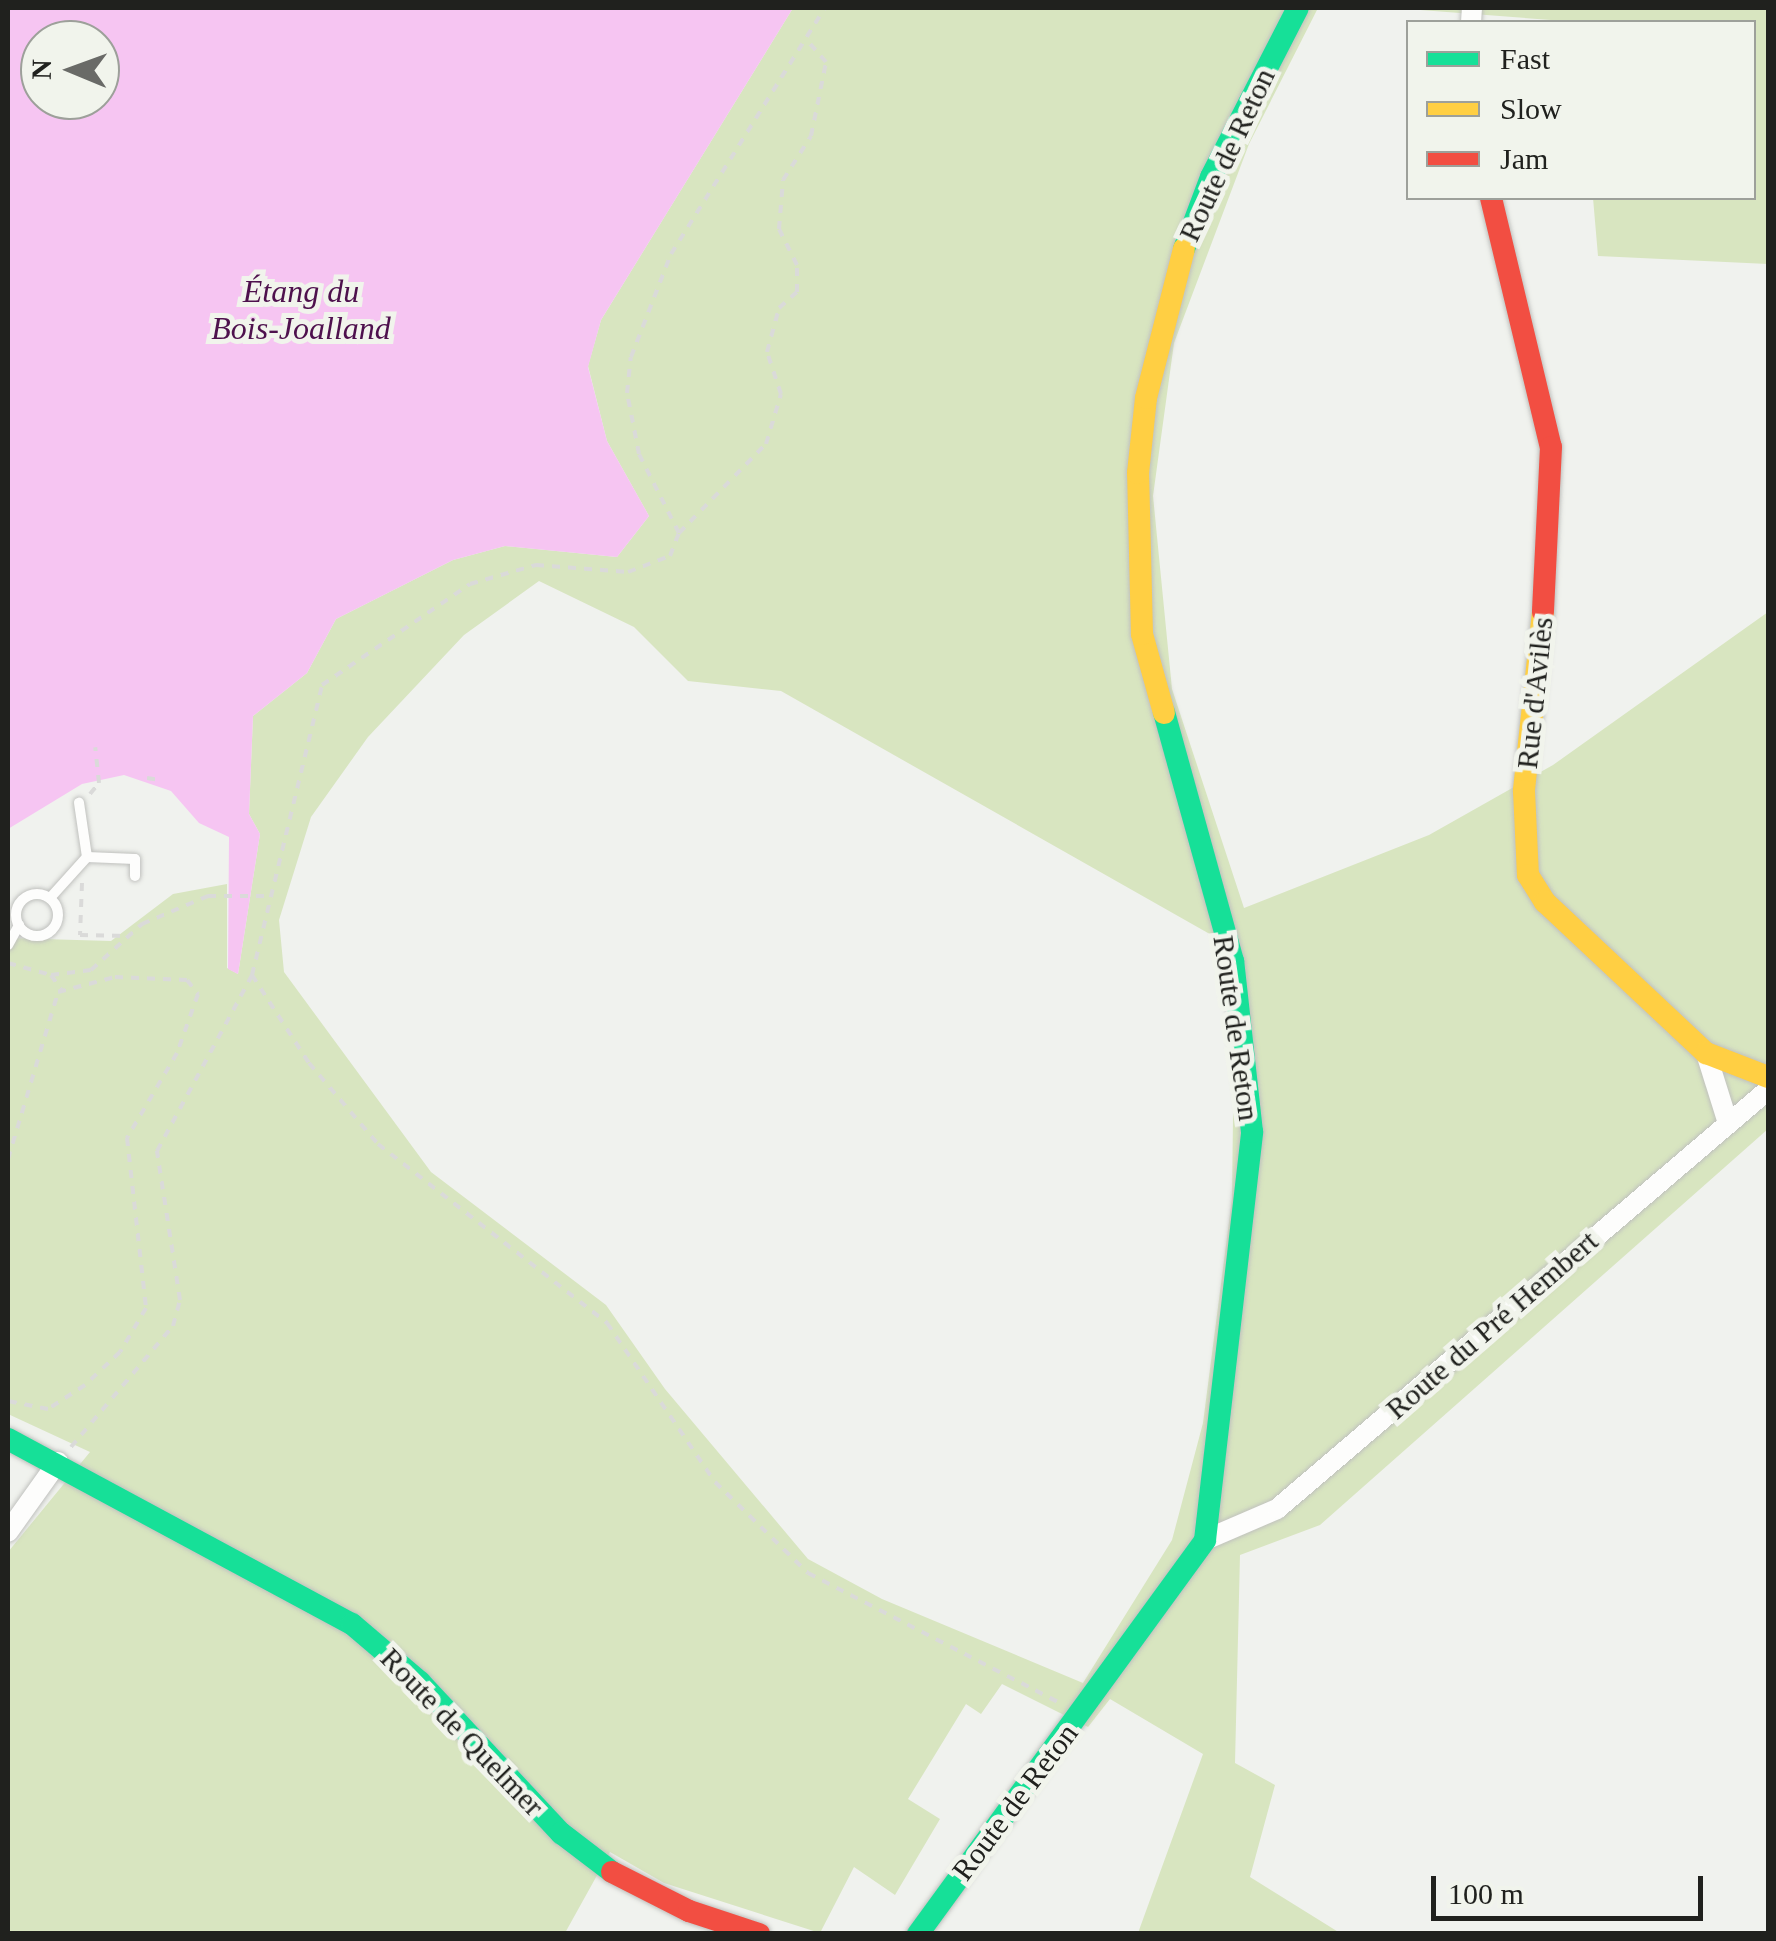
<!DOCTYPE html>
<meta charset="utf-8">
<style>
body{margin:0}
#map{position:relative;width:1776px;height:1941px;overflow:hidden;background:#f0f2ee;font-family:"Times New Roman",serif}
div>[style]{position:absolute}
.green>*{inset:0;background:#d8e5c0}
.water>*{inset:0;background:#f6c5f2}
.path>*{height:4px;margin-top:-2px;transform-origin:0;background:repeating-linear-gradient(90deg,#dadad9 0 8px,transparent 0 16px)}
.roads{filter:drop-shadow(0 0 2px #c0c1be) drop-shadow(0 0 2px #c0c1be)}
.lane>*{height:10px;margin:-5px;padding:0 5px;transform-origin:5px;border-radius:5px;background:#fdfdfc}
.lane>.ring{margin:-5px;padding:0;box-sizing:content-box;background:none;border:10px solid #fdfdfc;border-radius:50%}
.street>*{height:20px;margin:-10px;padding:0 10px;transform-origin:10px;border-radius:10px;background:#fdfdfc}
.fast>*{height:22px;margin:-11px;padding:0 11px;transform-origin:11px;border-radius:11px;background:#16e098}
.slow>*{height:22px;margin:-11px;padding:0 11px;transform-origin:11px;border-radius:11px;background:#ffcf43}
.jam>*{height:22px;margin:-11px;padding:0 11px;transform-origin:11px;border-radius:11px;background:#f24e42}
span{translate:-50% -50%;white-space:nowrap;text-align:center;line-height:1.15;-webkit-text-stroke:10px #f1f4ec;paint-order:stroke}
.street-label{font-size:30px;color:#20211e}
.water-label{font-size:32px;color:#4e114d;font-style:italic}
.frame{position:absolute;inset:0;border:10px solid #20211e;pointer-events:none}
.legend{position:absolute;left:1406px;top:20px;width:350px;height:180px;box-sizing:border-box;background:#f1f4ec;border:2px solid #9da09a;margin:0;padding:12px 18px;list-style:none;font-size:30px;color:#20211e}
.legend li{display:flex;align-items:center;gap:20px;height:50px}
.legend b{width:50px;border:2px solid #9da09a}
.north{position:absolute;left:20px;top:20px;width:100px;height:100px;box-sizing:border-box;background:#f1f4ec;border:2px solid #9da09a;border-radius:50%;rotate:271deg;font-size:28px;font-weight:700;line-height:40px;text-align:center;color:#20211e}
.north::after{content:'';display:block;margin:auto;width:35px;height:45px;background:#696a67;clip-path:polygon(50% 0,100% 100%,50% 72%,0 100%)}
.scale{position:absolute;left:1431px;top:1876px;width:272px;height:45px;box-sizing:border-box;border:5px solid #20211e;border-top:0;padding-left:12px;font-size:30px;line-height:35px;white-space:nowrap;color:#20211e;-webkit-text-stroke:8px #f1f4ec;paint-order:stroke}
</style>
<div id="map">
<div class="green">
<div style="clip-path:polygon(evenodd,793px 8px,1318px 8px,1249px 144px,1174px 343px,1153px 496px,1172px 689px,1244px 908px,1429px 835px,1553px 765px,1768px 612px,1768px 1129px,1320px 1525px,1240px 1555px,1235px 1763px,1275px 1785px,1250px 1877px,1340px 1933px,1138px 1933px,1203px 1754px,1110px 1699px,1088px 1727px,1002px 1684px,981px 1714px,966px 1704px,908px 1799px,940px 1819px,895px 1895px,854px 1867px,820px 1933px,664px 1883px,610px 1852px,565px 1933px,8px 1933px,8px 1552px,90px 1452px,8px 1414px,8px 938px,111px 941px,173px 894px,227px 884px,227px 968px,238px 974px,260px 834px,249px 814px,253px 716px,307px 673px,336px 619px,453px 560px,505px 546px,617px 557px,649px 516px,607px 441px,588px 366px,601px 320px,793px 8px,539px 581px,634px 627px,688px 681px,781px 691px,1215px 937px,1234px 1034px,1232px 1199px,1203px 1423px,1172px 1540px,1083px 1683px,882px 1599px,808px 1559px,665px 1389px,606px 1305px,431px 1172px,284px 972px,279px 920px,311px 817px,368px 737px,464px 635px,539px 581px)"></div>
<div style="clip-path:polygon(1394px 8px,1768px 8px,1768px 264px,1598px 256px,1593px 198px,1754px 198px,1754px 22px,1578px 22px)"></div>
</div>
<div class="water">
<div style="clip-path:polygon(evenodd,8px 8px,793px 8px,601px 320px,588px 367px,607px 441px,649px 516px,617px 557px,505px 546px,453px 560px,336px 619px,307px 673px,253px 716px,249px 814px,260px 834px,238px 974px,228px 969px,229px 837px,199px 823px,171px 791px,124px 775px,82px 784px,8px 829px,8px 8px,40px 40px,100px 40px,100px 100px,40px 100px,40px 40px)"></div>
</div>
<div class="path">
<div style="left:679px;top:533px;width:124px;rotate:-45.7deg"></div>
<div style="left:766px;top:444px;width:52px;rotate:-73.3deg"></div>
<div style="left:781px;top:394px;width:44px;rotate:-108.4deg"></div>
<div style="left:767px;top:352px;width:46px;rotate:-74.7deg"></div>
<div style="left:779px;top:308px;width:24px;rotate:-42deg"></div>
<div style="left:797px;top:292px;width:27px;rotate:-90deg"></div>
<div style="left:797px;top:265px;width:40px;rotate:-116.6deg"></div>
<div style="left:779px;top:229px;width:49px;rotate:-85.3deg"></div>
<div style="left:783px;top:180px;width:52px;rotate:-57.5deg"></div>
<div style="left:811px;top:136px;width:76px;rotate:-78.5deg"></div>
<div style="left:826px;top:62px;width:30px;rotate:-131deg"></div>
<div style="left:147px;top:778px;width:13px;rotate:9deg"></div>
<div style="left:90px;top:794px;width:14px;rotate:-51deg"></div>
<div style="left:99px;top:783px;width:36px;rotate:-96deg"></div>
<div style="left:82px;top:883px;width:52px;rotate:92.2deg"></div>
<div style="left:80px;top:935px;width:49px;rotate:1.2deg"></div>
<div style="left:8px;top:963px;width:45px;rotate:15.6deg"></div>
<div style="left:51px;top:975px;width:40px;rotate:-7.1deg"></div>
<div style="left:91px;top:970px;width:69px;rotate:-42deg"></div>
<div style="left:142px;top:924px;width:72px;rotate:-23deg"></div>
<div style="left:208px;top:896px;width:61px"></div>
<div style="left:51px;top:975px;width:19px;rotate:55deg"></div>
<div style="left:252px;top:975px;width:105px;rotate:57.1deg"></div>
<div style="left:309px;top:1063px;width:106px;rotate:49.6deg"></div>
<div style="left:378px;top:1144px;width:291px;rotate:38deg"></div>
<div style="left:607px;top:1323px;width:192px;rotate:55.8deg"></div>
<div style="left:715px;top:1482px;width:130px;rotate:44.4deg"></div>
<div style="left:808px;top:1573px;width:281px;rotate:27.3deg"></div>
<div style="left:8px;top:1159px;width:174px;rotate:-73.3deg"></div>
<div style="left:58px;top:992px;width:59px;rotate:-14.7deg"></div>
<div style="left:115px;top:977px;width:72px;rotate:2.4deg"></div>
<div style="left:187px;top:980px;width:18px;rotate:52deg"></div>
<div style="left:198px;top:994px;width:63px;rotate:109.6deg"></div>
<div style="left:177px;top:1053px;width:99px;rotate:120.5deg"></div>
<div style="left:127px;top:1138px;width:171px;rotate:83.6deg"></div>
<div style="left:146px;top:1308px;width:51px;rotate:120.6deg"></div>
<div style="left:120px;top:1352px;width:48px;rotate:136.7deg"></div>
<div style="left:85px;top:1385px;width:44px;rotate:147deg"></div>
<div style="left:48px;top:1409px;width:41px;rotate:-168.7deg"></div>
<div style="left:71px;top:1447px;width:158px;rotate:-49.9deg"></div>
<div style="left:173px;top:1326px;width:27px;rotate:-75deg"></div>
<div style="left:180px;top:1300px;width:151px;rotate:-98.8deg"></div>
<div style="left:157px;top:1151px;width:200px;rotate:-61.6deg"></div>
<div style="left:252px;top:975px;width:298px;rotate:-76.4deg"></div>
<div style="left:322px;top:685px;width:179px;rotate:-34.3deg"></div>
<div style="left:470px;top:584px;width:69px;rotate:-16.1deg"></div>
<div style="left:536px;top:565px;width:92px;rotate:4.4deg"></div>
<div style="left:628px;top:572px;width:45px;rotate:-20.9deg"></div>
<div style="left:670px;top:556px;width:25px;rotate:-69deg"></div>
<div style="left:679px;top:533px;width:89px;rotate:-116.9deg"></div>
<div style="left:639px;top:454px;width:62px;rotate:-101.1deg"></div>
<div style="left:627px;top:393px;width:36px;rotate:-84deg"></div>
<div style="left:631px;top:357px;width:110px;rotate:-68.8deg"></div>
<div style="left:671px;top:254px;width:290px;rotate:-58deg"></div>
</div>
<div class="roads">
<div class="lane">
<div style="left:87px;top:857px;width:48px;rotate:2.4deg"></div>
<div style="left:135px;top:859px;width:17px;rotate:90deg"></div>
<div class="ring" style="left:16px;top:894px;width:32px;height:32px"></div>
<div style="left:50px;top:898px;width:55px;rotate:-47.9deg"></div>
<div style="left:87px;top:857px;width:55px;rotate:-98.4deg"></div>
<div style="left:8px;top:945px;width:23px;rotate:-61deg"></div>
</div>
<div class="street">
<div style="left:1471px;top:22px;width:14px;rotate:-86deg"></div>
<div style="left:1706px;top:1053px;width:73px;rotate:72.6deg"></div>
<div style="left:8px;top:1532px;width:86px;rotate:-54.5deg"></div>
<div style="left:1205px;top:1540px;width:78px;rotate:-23.3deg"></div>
<div style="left:1277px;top:1509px;width:645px;rotate:-40.48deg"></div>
</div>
<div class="fast">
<div style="left:1184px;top:249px;width:77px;rotate:-69.4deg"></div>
<div style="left:1211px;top:177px;width:190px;rotate:-62.8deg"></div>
<div style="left:8px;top:1439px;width:391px;rotate:28.3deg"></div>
<div style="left:352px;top:1624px;width:89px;rotate:40.5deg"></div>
<div style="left:420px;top:1682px;width:207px;rotate:47deg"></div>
<div style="left:561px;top:1833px;width:64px;rotate:37.4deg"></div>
<div style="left:918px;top:1934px;width:487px;rotate:-53.9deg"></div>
<div style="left:1205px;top:1540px;width:411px;rotate:-83.4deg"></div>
<div style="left:1252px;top:1132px;width:172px;rotate:-96.3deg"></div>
<div style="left:1233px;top:961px;width:257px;rotate:-105.5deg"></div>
</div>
<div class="slow">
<div style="left:1543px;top:612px;width:180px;rotate:96.1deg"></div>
<div style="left:1524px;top:791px;width:84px;rotate:87.3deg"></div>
<div style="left:1528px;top:875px;width:32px;rotate:58deg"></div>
<div style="left:1545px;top:902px;width:221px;rotate:43.2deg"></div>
<div style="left:1706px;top:1053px;width:66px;rotate:21.2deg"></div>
<div style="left:1164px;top:713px;width:82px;rotate:-105.6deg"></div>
<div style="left:1142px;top:634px;width:161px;rotate:-91.4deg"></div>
<div style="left:1138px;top:473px;width:75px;rotate:-83.9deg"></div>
<div style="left:1146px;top:398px;width:154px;rotate:-75.7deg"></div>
</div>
<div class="jam">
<div style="left:1491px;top:198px;width:256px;rotate:76.5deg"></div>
<div style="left:1551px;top:447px;width:165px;rotate:92.8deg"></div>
<div style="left:612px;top:1872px;width:86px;rotate:26.9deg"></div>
<div style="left:689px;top:1911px;width:74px;rotate:18.2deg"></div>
</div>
</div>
<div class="street-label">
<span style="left:1227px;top:155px;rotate:-65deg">Route de Reton</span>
<span style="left:1535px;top:693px;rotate:-84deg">Rue d'Avilès</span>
<span style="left:1236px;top:1028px;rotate:82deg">Route de Reton</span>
<span style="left:1492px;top:1325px;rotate:-41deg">Route du Pré Hembert</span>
<span style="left:462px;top:1732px;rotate:46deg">Route de Quelmer</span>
<span style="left:1015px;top:1802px;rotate:-53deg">Route de Reton</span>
</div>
<div class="water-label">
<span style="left:301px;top:310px">Étang du<br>Bois-Joalland</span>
</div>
<div class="frame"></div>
<ul class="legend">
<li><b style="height:12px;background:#16e098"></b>Fast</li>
<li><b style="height:12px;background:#ffcf43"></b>Slow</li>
<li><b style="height:12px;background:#f24e42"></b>Jam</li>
</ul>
<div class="north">N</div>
<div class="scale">100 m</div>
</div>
